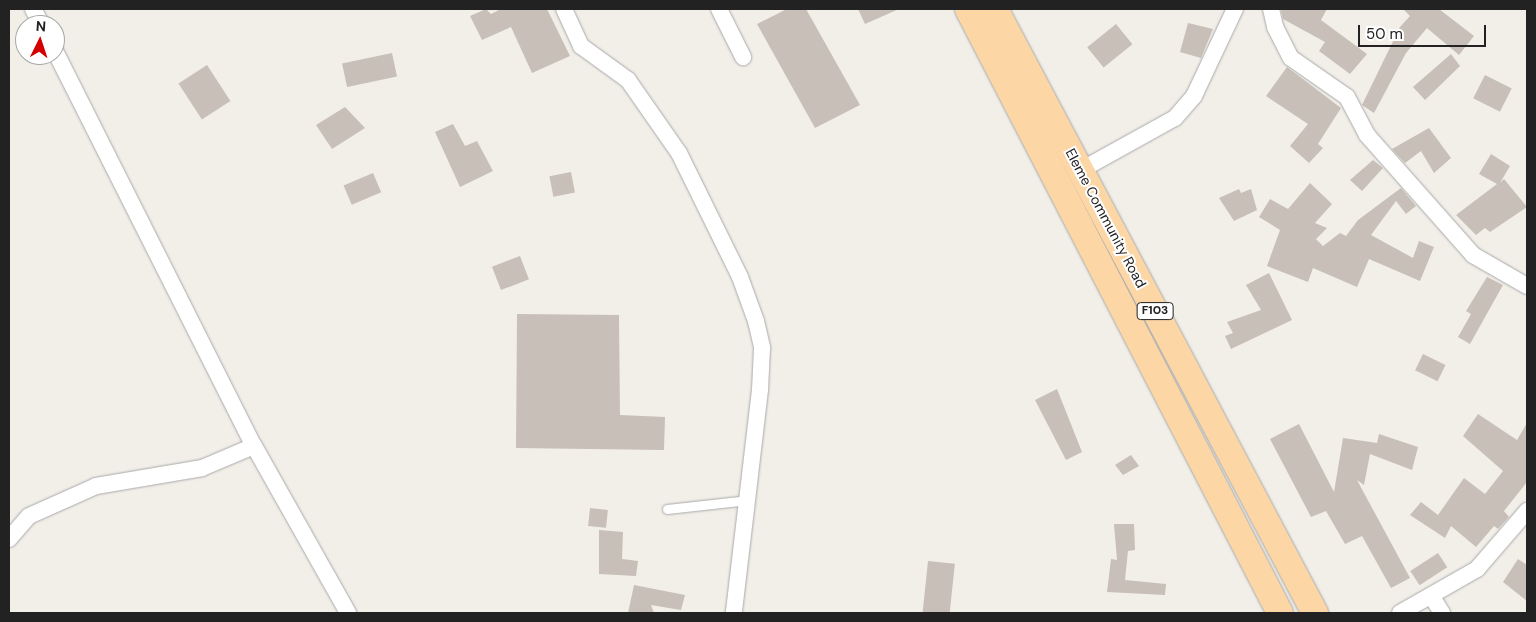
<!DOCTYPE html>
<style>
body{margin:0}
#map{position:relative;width:1536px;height:622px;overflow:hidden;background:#f2efe9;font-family:"DM Sans",sans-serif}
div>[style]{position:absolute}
.building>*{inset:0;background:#c7bfb8;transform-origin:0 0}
.roads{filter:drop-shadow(0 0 1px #a9a9a9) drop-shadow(0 0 1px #a9a9a9)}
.service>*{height:9px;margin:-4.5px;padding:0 4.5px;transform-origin:4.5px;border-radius:4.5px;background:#fff}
.minor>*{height:16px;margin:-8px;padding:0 8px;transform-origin:8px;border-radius:8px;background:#fff}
.primary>*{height:26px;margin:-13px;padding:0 13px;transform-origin:13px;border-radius:13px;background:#fcd6a4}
span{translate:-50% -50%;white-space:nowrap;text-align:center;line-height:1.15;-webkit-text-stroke:4px #fff;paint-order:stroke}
.shield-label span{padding:1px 4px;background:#fff;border:1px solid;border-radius:4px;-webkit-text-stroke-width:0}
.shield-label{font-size:12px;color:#222;font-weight:700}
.street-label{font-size:14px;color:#222}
.frame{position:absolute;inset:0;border:10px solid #222;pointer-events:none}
.north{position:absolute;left:15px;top:15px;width:50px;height:50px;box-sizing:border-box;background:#fff;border:1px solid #a7a7a7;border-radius:50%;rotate:4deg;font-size:14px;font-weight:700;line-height:20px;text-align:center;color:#222}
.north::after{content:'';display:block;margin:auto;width:18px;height:22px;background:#d40000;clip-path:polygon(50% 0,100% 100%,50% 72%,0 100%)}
.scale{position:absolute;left:1358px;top:25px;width:128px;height:22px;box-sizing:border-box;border:2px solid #222;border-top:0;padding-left:6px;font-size:15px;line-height:18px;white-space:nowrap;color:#222;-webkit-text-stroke:4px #fff;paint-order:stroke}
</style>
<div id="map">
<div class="building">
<div style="clip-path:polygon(486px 9px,491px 14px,501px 9px,547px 9px,570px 56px,532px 73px,511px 27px,482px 40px,470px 16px)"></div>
<div style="clip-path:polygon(787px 9px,806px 9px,860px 105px,815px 128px,757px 24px)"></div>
<div style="clip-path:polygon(858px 9px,899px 9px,865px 24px)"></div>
<div style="clip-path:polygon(1281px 9px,1327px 9px,1321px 20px,1367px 54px,1350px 74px,1319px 51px,1325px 42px,1283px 19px)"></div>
<div style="clip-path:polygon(1403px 9px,1439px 9px,1474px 36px,1459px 55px,1427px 28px,1406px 53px,1374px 113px,1362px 105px,1400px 27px,1410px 16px)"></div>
<div style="clip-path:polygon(1188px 23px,1213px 29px,1201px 58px,1180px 52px)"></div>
<div style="left:1116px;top:24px;width:26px;height:37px;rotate:51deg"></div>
<div style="left:392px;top:53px;width:24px;height:51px;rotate:78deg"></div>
<div style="clip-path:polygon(1451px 54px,1460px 66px,1425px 100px,1413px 87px)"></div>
<div style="left:207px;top:65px;width:43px;height:34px;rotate:57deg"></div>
<div style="clip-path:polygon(1287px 67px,1341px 108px,1318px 144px,1323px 148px,1309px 163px,1290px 146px,1308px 124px,1266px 96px)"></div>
<div style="left:1485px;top:75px;width:30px;height:26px;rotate:27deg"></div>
<div style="clip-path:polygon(345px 107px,365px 128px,332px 149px,316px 125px)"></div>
<div style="clip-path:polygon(453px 124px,465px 146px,477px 141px,493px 171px,460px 187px,435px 132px)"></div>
<div style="clip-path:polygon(1429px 128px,1451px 158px,1434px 173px,1421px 151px,1405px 163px,1392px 149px)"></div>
<div style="clip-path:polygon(1491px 154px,1510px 166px,1500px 183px,1504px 179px,1527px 207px,1490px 232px,1485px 228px,1476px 235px,1456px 215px,1497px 184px,1479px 174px)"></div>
<div style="clip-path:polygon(1373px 160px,1383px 168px,1362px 191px,1350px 180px)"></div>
<div style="left:571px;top:172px;width:21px;height:22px;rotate:79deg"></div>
<div style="left:373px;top:173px;width:21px;height:32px;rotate:67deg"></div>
<div style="clip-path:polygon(1310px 183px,1332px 204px,1315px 223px,1327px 228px,1316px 239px,1323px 246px,1340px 233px,1346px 236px,1358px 220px,1401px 188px,1416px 206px,1406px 214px,1396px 201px,1371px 235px,1413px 258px,1419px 241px,1434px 247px,1420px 281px,1369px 259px,1357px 287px,1313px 268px,1308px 282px,1267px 266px,1280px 230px,1259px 217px,1270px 199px,1288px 209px)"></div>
<div style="clip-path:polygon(1239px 189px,1241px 193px,1251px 189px,1257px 210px,1234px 221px,1219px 198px)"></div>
<div style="left:520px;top:256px;width:25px;height:30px;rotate:69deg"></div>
<div style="clip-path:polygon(1269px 273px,1292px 320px,1231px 349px,1225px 336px,1233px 333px,1227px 322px,1261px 310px,1246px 285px)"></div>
<div style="clip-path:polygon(1487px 277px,1503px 285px,1470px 344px,1458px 337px,1471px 314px,1466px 311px)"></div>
<div style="clip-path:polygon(517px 314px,619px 315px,620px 415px,665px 417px,664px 450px,516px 448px)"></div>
<div style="left:1423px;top:354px;width:25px;height:18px;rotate:26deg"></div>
<div style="clip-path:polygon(1057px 389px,1082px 452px,1066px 460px,1035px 400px)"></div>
<div style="clip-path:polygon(1478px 414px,1517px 440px,1527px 423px,1527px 482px,1504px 511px,1509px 517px,1498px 529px,1494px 526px,1476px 547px,1451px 526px,1445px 538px,1410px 515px,1421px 502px,1438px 515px,1464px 478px,1485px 494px,1503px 471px,1463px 436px)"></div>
<div style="clip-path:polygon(1299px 424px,1334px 492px,1343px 438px,1377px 443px,1379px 434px,1418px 447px,1412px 470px,1370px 454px,1364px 485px,1357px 480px,1410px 578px,1391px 588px,1362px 536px,1345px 544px,1326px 511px,1311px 517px,1270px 439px)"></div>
<div style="clip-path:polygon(1131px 455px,1139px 466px,1123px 475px,1115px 465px)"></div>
<div style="left:590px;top:508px;width:18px;height:18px;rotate:6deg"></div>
<div style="clip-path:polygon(1114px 524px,1134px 524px,1135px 550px,1128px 551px,1125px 580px,1166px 584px,1165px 595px,1107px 592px,1111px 559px,1117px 560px)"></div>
<div style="clip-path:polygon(599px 530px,623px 532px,622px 559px,638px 561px,636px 576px,599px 574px)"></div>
<div style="left:1438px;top:553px;width:17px;height:33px;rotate:57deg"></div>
<div style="clip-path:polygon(1518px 559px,1527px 565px,1527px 601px,1503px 582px)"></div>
<div style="left:928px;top:561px;width:27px;height:51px;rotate:6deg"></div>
<div style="clip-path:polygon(634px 585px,685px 595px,681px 610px,651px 605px,654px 613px,628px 613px)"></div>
</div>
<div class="roads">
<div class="service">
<div style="left:667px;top:509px;width:82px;rotate:-6.3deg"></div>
</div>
<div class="minor">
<div style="left:33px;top:9px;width:18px;rotate:61deg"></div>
<div style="left:564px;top:9px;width:41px;rotate:65.3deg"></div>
<div style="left:581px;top:46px;width:58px;rotate:35.9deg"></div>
<div style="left:628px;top:80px;width:89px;rotate:55.1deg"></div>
<div style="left:679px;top:153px;width:138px;rotate:63.8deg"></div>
<div style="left:740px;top:277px;width:47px;rotate:70deg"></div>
<div style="left:756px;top:321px;width:28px;rotate:77deg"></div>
<div style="left:762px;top:348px;width:42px;rotate:92.7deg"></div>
<div style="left:760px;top:390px;width:225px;rotate:96.7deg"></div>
<div style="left:719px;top:9px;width:54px;rotate:63.4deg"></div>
<div style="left:1271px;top:9px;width:18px;rotate:77deg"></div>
<div style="left:1275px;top:27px;width:35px;rotate:63deg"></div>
<div style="left:1291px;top:58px;width:68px;rotate:34.9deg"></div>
<div style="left:1347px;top:97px;width:43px;rotate:62.2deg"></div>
<div style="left:1367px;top:135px;width:160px;rotate:48.5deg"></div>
<div style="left:1473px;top:255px;width:62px;rotate:29.9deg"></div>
<div style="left:55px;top:51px;width:442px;rotate:63.3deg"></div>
<div style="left:254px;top:446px;width:192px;rotate:60.6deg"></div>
<div style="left:1081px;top:170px;width:107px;rotate:-29deg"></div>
<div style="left:1175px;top:118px;width:29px;rotate:-49deg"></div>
<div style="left:1194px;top:96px;width:96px;rotate:-64.8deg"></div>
<div style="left:9px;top:539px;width:30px;rotate:-49deg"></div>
<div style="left:29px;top:516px;width:73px;rotate:-24.1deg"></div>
<div style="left:96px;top:486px;width:108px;rotate:-9.6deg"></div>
<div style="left:202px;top:468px;width:56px;rotate:-22.9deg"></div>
<div style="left:1432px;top:597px;width:19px;rotate:58deg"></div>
<div style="left:1400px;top:613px;width:89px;rotate:-29.7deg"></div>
<div style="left:1477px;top:569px;width:77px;rotate:-49.2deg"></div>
</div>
<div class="primary">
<div style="left:968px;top:9px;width:680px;rotate:62.68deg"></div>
<div style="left:995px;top:9px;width:684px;rotate:62.09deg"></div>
</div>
</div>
<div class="shield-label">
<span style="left:1155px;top:311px">F103</span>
</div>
<div class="street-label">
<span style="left:1106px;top:218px;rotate:62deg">Eleme Community Road</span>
</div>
<div class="frame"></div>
<div class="north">N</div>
<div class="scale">50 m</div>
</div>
